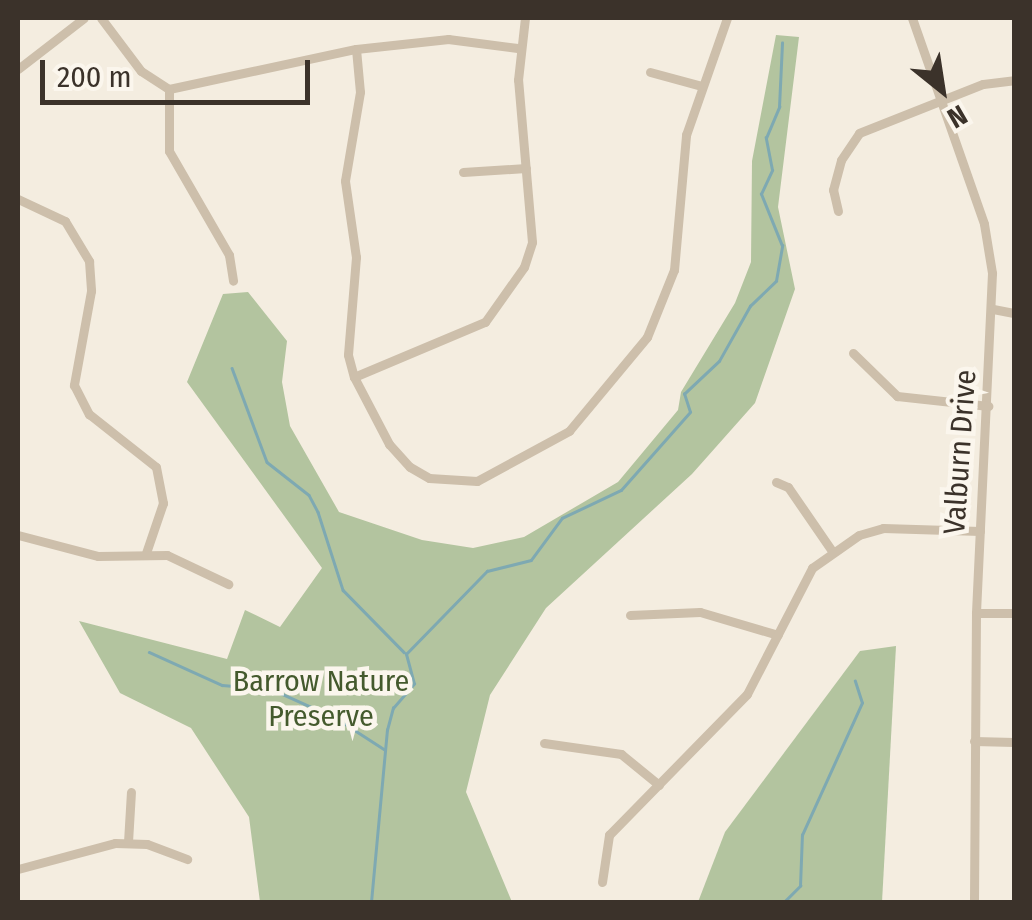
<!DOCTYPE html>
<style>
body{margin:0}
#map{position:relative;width:1032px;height:920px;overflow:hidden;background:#f4ede0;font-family:"Fira Sans Condensed",sans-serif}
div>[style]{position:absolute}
.green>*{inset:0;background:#b3c49f}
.stream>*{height:2.5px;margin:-1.25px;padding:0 1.25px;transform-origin:1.25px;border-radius:1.25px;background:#7ea9b2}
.minor>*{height:9px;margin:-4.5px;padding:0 4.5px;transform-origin:4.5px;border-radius:4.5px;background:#cdbfab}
span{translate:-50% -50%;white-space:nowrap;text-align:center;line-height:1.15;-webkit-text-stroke:9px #fbf6ed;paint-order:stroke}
.street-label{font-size:30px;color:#3b322a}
.park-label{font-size:30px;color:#445a2d}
.frame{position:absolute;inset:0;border:20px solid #3b322a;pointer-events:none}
.north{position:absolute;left:892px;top:40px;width:100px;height:100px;-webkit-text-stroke:8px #fbf6ed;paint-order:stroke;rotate:150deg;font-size:28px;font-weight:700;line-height:40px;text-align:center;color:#3b322a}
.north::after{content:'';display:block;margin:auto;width:35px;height:45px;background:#3b322a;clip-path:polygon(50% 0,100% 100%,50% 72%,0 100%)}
.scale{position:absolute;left:40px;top:60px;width:270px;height:45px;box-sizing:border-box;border:5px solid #3b322a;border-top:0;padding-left:12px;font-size:30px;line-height:35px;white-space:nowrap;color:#3b322a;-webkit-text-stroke:8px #fbf6ed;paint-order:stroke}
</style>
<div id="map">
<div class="green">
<div style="clip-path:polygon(776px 35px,799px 37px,778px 207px,795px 289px,755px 403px,692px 474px,546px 608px,490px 695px,466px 792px,512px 902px,260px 902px,249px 817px,191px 728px,120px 693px,79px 621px,227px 659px,245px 610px,280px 627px,322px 568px,187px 382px,223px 294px,248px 292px,287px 341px,282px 382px,290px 426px,339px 512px,422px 540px,473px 548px,524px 537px,618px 482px,678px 410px,681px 392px,735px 303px,751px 262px,752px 161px)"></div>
<div style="clip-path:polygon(896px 646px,882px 902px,698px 902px,725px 832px,860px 651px)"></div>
</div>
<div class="stream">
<div style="left:232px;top:368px;width:100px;rotate:69.6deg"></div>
<div style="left:267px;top:462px;width:53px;rotate:38.2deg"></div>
<div style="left:309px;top:495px;width:19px;rotate:62deg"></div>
<div style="left:318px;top:512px;width:82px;rotate:72.2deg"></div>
<div style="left:343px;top:590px;width:87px;rotate:45.5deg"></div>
<div style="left:149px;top:652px;width:80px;rotate:24.3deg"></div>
<div style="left:222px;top:685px;width:49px;rotate:4.7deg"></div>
<div style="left:271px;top:689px;width:71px;rotate:24deg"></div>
<div style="left:336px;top:718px;width:57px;rotate:32.9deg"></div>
<div style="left:371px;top:902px;width:173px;rotate:-84.7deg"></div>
<div style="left:387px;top:730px;width:23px;rotate:-75deg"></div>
<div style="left:393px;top:708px;width:32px;rotate:-49deg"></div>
<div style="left:414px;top:684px;width:31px;rotate:-105deg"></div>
<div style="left:406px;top:654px;width:116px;rotate:-45.7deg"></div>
<div style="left:487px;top:571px;width:45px;rotate:-14deg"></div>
<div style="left:531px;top:560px;width:52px;rotate:-53.6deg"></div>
<div style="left:562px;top:518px;width:65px;rotate:-25.4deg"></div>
<div style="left:621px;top:490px;width:104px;rotate:-48.5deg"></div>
<div style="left:690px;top:412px;width:19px;rotate:-108deg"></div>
<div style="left:684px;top:394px;width:48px;rotate:-43.3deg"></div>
<div style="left:719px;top:361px;width:63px;rotate:-60.6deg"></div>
<div style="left:750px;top:306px;width:36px;rotate:-44deg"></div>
<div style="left:776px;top:281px;width:36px;rotate:-80deg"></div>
<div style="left:782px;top:246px;width:56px;rotate:-112deg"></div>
<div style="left:761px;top:194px;width:26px;rotate:-65deg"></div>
<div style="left:772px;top:170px;width:33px;rotate:-101deg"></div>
<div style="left:766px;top:138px;width:34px;rotate:-67deg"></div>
<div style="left:779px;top:107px;width:64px;rotate:-87.3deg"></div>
<div style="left:784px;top:902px;width:23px;rotate:-45deg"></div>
<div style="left:800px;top:886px;width:51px;rotate:-87.8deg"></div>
<div style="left:802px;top:835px;width:145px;rotate:-65.6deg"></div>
<div style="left:862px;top:703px;width:23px;rotate:-108deg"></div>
</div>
<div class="minor">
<div style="left:101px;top:18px;width:66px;rotate:53deg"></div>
<div style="left:141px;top:71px;width:33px;rotate:33deg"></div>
<div style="left:169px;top:89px;width:191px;rotate:-12.1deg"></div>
<div style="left:356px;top:49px;width:93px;rotate:-6.2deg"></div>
<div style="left:448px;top:39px;width:70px;rotate:7.4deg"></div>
<div style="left:912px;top:18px;width:218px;rotate:70.7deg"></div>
<div style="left:984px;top:224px;width:50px;rotate:80.7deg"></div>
<div style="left:992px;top:273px;width:340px;rotate:92.7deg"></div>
<div style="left:976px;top:613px;width:289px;rotate:90.4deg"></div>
<div style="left:356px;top:49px;width:43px;rotate:84.7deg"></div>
<div style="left:360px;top:92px;width:90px;rotate:99.6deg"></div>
<div style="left:345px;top:181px;width:77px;rotate:81.8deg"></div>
<div style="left:356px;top:257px;width:98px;rotate:94.7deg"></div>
<div style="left:348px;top:355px;width:23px;rotate:75deg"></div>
<div style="left:354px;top:377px;width:76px;rotate:62.4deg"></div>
<div style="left:389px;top:444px;width:31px;rotate:48deg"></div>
<div style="left:410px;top:467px;width:22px;rotate:30deg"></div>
<div style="left:429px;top:478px;width:48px;rotate:3.6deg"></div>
<div style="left:477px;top:481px;width:105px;rotate:-28.5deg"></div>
<div style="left:569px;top:431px;width:122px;rotate:-50.3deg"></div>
<div style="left:647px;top:337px;width:72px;rotate:-68.1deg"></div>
<div style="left:674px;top:270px;width:136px;rotate:-84.9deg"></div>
<div style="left:686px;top:135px;width:124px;rotate:-70.7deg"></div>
<div style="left:18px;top:69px;width:83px;rotate:-37.7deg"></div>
<div style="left:650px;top:72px;width:54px;rotate:15.1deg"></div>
<div style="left:169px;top:89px;width:62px;rotate:90deg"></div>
<div style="left:169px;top:151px;width:120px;rotate:60deg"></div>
<div style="left:229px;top:255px;width:26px;rotate:81deg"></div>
<div style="left:463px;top:172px;width:63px;rotate:-3.6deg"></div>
<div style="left:18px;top:199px;width:52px;rotate:25.1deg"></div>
<div style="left:65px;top:221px;width:47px;rotate:59deg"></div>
<div style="left:89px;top:261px;width:30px;rotate:86deg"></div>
<div style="left:91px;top:291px;width:96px;rotate:100.3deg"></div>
<div style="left:74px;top:385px;width:33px;rotate:63deg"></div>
<div style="left:89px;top:414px;width:85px;rotate:38.3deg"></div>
<div style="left:156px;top:467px;width:37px;rotate:79deg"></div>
<div style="left:163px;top:503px;width:53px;rotate:108.8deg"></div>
<div style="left:838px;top:211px;width:22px;rotate:-103deg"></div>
<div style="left:833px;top:190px;width:31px;rotate:-75deg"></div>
<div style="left:841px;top:160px;width:32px;rotate:-56deg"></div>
<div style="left:859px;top:133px;width:133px;rotate:-21.6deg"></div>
<div style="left:983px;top:84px;width:31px;rotate:-7deg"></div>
<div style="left:993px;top:309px;width:21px;rotate:11deg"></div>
<div style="left:853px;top:353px;width:62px;rotate:44.3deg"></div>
<div style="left:897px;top:396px;width:92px;rotate:6.3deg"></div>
<div style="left:354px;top:377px;width:142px;rotate:-22.8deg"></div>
<div style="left:485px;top:322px;width:67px;rotate:-54.7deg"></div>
<div style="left:524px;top:267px;width:26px;rotate:-72deg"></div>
<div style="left:532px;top:242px;width:163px;rotate:-94.9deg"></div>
<div style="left:518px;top:80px;width:62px;rotate:-83.6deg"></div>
<div style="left:776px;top:482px;width:13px;rotate:23deg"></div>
<div style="left:788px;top:487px;width:78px;rotate:55.5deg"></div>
<div style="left:18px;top:535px;width:83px;rotate:14.7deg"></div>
<div style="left:98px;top:556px;width:69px;rotate:-0.8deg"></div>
<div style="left:167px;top:555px;width:68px;rotate:25.4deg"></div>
<div style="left:976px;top:613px;width:38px"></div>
<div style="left:630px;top:615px;width:70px;rotate:-2.5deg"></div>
<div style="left:700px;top:612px;width:81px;rotate:16.4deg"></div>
<div style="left:974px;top:741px;width:40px;rotate:1.4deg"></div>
<div style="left:544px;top:743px;width:78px;rotate:8.1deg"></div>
<div style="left:621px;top:754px;width:49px;rotate:39.2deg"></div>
<div style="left:128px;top:842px;width:50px;rotate:-86.6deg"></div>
<div style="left:18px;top:869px;width:100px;rotate:-15deg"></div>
<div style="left:115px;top:843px;width:32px;rotate:2deg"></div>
<div style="left:147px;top:844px;width:43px;rotate:20.6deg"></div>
<div style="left:602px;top:882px;width:48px;rotate:-81.5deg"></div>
<div style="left:609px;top:835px;width:197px;rotate:-45.6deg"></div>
<div style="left:747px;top:694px;width:142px;rotate:-62.7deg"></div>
<div style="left:812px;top:568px;width:57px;rotate:-35.1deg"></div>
<div style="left:859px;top:535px;width:25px;rotate:-16deg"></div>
<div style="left:883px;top:528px;width:97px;rotate:1.8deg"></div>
</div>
<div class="street-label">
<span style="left:960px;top:452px;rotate:-86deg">Valburn Drive</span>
</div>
<div class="park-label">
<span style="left:321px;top:698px">Barrow Nature<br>Preserve</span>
</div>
<div class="frame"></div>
<div class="north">N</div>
<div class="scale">200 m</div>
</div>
